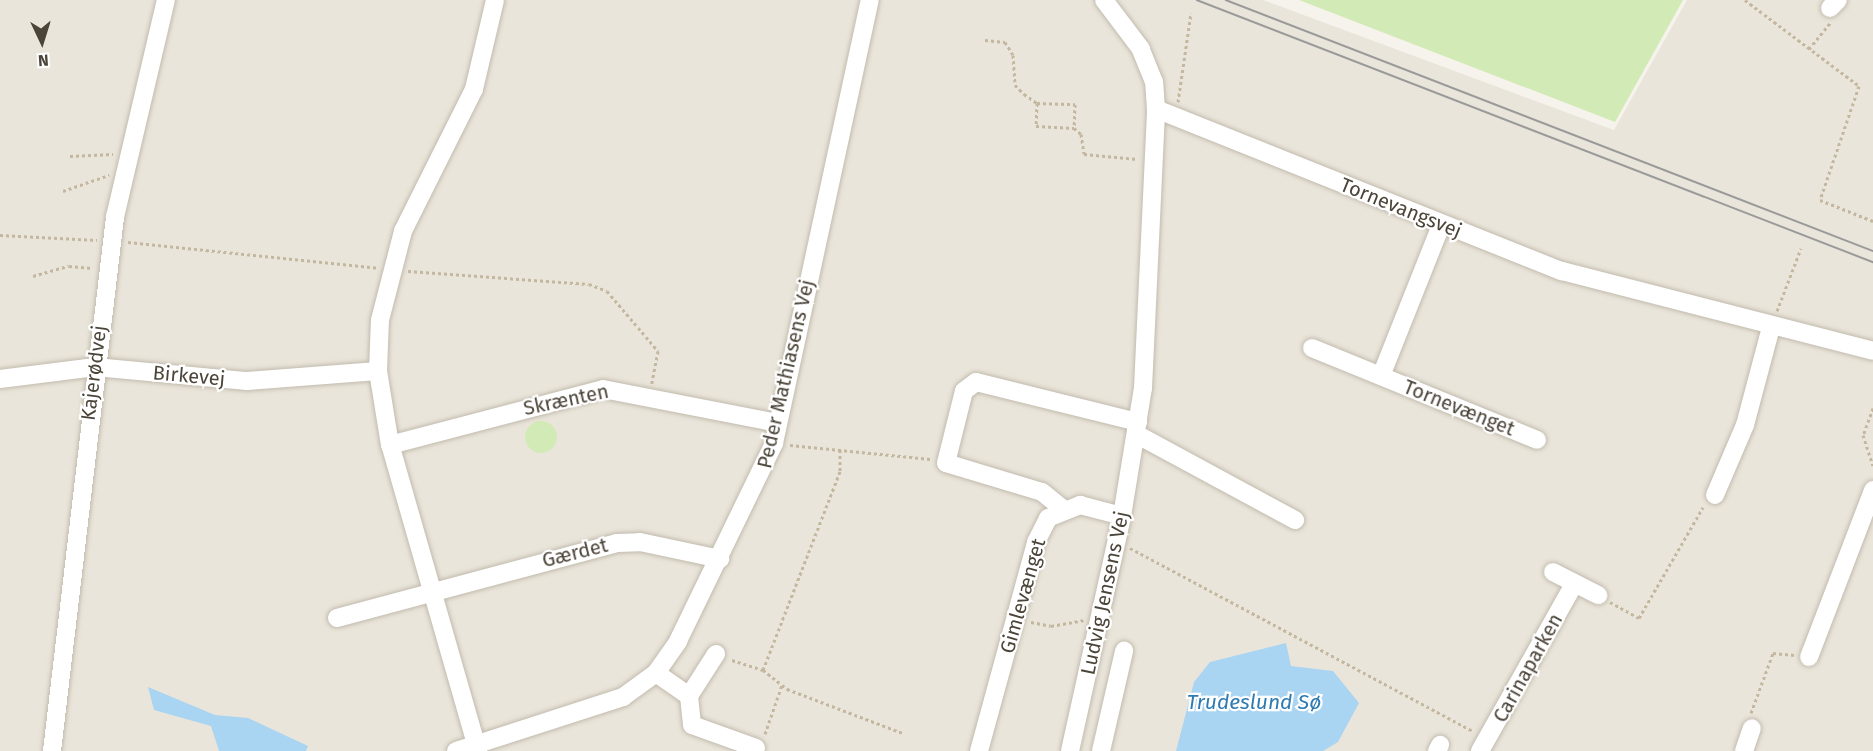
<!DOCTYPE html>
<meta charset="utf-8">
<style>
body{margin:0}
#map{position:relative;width:1873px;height:751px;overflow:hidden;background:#f6f3ec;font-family:"Fira Sans",sans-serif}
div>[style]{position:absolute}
.residential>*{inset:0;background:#eae5da}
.green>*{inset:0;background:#d2eab5}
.round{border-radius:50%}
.water>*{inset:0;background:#a9d4f2}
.path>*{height:3px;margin-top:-1.5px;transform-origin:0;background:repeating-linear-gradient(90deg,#c4b79f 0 3px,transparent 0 6px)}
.roads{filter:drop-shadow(0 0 2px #c2bbae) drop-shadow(0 0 2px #c2bbae)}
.minor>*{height:18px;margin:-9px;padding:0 9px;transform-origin:9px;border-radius:9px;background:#fff}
.tram>*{height:1.5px;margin:-0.75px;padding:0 0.75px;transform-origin:0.75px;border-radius:0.75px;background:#9a9a9a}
span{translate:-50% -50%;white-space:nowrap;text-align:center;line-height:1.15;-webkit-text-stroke:4.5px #fff;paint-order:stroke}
.street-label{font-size:20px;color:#4b4439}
.water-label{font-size:21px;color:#2e7ab2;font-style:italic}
.north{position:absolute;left:12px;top:12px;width:60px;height:60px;-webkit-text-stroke:4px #fff;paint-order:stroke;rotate:176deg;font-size:16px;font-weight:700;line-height:24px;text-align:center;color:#4b4439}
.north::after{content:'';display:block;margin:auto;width:21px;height:27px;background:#4b4439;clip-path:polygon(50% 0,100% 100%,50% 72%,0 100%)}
</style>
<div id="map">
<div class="residential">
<div style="clip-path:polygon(0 0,1263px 0,1614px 130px,1687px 0,1873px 0,1873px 751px,0 751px)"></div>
</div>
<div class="green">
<div style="clip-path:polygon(1299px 0,1683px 0,1615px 122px)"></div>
<div class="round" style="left:525px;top:421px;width:32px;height:32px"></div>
</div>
<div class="water">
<div style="clip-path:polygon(1286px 643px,1291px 666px,1333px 671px,1359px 703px,1338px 742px,1323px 751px,1176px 751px,1194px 682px,1210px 662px)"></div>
<div style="clip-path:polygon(148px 687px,215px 715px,248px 718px,308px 746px,306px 751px,219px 751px,211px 726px,154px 710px)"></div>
</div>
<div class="path">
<div style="left:1745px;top:0;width:143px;rotate:37deg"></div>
<div style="left:1859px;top:86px;width:120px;rotate:108.9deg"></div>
<div style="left:1820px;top:200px;width:57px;rotate:21.6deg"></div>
<div style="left:985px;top:40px;width:20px;rotate:6deg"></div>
<div style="left:1005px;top:42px;width:15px;rotate:58deg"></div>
<div style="left:1013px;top:55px;width:30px;rotate:86deg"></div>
<div style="left:1015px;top:85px;width:13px;rotate:45deg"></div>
<div style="left:1024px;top:94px;width:16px;rotate:35deg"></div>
<div style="left:1037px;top:103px;width:38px;rotate:2deg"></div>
<div style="left:1075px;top:104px;width:24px;rotate:92deg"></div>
<div style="left:1074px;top:128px;width:9px;rotate:41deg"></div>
<div style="left:1081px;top:134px;width:20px;rotate:81deg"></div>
<div style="left:1084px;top:154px;width:53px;rotate:5.4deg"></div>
<div style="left:1809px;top:49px;width:35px;rotate:-51deg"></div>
<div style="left:1178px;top:102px;width:90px;rotate:-81.7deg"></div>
<div style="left:1037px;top:103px;width:23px;rotate:92deg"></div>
<div style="left:1036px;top:126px;width:38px;rotate:3deg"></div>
<div style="left:70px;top:156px;width:43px;rotate:-2.7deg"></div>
<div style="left:63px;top:191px;width:49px;rotate:-19.2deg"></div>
<div style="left:0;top:235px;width:97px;rotate:3deg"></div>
<div style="left:128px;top:242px;width:251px;rotate:5.9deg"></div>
<div style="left:408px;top:271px;width:181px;rotate:4.1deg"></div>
<div style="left:589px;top:284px;width:19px;rotate:21deg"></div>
<div style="left:607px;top:291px;width:79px;rotate:49.6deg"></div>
<div style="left:658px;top:351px;width:33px;rotate:101deg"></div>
<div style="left:33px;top:276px;width:37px;rotate:-16deg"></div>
<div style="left:69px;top:266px;width:23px;rotate:5deg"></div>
<div style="left:1777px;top:311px;width:67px;rotate:-69.1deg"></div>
<div style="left:1873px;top:408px;width:29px;rotate:110deg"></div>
<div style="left:1863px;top:435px;width:32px;rotate:72deg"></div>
<div style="left:790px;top:445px;width:141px;rotate:5.7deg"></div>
<div style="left:1130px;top:548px;width:389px;rotate:28.1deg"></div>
<div style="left:1610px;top:602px;width:33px;rotate:29deg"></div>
<div style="left:1639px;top:618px;width:128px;rotate:-60deg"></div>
<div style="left:1031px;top:622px;width:20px;rotate:11deg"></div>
<div style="left:1051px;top:626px;width:34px;rotate:-10deg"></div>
<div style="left:732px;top:660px;width:33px;rotate:18deg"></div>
<div style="left:763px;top:670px;width:31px;rotate:38deg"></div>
<div style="left:787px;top:689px;width:124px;rotate:20.8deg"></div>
<div style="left:763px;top:670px;width:213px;rotate:-68.8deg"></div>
<div style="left:840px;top:471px;width:22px;rotate:-90deg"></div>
<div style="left:1751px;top:713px;width:64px;rotate:-69.9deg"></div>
<div style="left:1773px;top:653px;width:22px;rotate:5deg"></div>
<div style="left:765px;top:734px;width:52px;rotate:-70.9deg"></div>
</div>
<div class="roads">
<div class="minor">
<div style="left:1830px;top:8px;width:11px;rotate:-45deg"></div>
<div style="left:1156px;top:109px;width:437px;rotate:21.8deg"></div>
<div style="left:1562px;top:271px;width:321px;rotate:14.4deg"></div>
<div style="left:1312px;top:348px;width:243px;rotate:22.2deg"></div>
<div style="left:1381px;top:376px;width:162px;rotate:-68.3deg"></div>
<div style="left:0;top:379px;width:96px;rotate:-7.2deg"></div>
<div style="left:95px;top:367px;width:153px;rotate:5.3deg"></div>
<div style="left:247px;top:381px;width:131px;rotate:-4.4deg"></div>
<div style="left:1136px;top:434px;width:181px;rotate:28.4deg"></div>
<div style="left:390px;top:445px;width:220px;rotate:-14.7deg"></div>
<div style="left:603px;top:389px;width:178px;rotate:11deg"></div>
<div style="left:1715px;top:495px;width:76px;rotate:-66.8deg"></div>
<div style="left:1745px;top:425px;width:101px;rotate:-75.1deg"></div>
<div style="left:1063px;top:509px;width:27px;rotate:-141deg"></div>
<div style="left:1042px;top:492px;width:100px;rotate:-163.2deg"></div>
<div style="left:946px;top:463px;width:74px;rotate:-76deg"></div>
<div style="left:964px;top:391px;width:15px;rotate:-37deg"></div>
<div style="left:976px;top:382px;width:167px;rotate:13.9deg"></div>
<div style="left:1553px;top:572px;width:51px;rotate:27.1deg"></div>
<div style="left:337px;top:618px;width:290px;rotate:-15deg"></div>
<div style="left:617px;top:543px;width:23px;rotate:-2deg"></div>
<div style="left:640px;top:542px;width:82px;rotate:12deg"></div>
<div style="left:1809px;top:657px;width:179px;rotate:-69deg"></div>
<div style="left:656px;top:673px;width:40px;rotate:34.9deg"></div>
<div style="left:689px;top:696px;width:29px;rotate:84deg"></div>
<div style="left:692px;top:725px;width:68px;rotate:19.8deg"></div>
<div style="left:689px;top:696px;width:50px;rotate:-57.3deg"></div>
<div style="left:52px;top:751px;width:538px;rotate:-83.27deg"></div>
<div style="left:115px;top:217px;width:223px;rotate:-76.8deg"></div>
<div style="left:456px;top:751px;width:176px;rotate:-17.9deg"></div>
<div style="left:623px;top:697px;width:41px;rotate:-36deg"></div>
<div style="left:656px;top:673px;width:39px;rotate:-55deg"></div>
<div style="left:678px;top:641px;width:220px;rotate:-64.1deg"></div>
<div style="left:774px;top:443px;width:453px;rotate:-77.8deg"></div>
<div style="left:478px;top:751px;width:318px;rotate:-106deg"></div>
<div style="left:390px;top:445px;width:75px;rotate:-99.2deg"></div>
<div style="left:378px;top:371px;width:51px;rotate:-87.8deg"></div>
<div style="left:380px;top:320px;width:92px;rotate:-75.5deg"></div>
<div style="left:403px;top:231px;width:159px;rotate:-63.4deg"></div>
<div style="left:474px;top:89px;width:91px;rotate:-76.7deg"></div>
<div style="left:979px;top:751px;width:217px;rotate:-74.7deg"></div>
<div style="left:1036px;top:542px;width:27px;rotate:-63deg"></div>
<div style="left:1048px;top:518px;width:35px;rotate:-22deg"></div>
<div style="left:1080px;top:505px;width:43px;rotate:14.7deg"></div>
<div style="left:1070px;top:751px;width:241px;rotate:-77.5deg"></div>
<div style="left:1122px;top:516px;width:130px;rotate:-80.7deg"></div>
<div style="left:1143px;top:388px;width:279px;rotate:-87.3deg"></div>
<div style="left:1156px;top:109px;width:27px;rotate:-94deg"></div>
<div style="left:1154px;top:82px;width:35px;rotate:-112deg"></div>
<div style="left:1141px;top:49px;width:61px;rotate:-127.1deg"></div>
<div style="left:1101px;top:751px;width:103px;rotate:-77deg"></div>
<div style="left:1437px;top:751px;width:7px;rotate:-63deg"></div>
<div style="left:1480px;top:751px;width:192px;rotate:-60.6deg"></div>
<div style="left:1744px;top:751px;width:24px;rotate:-71deg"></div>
</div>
</div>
<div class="tram">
<div style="left:1197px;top:0;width:725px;rotate:21.19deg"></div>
<div style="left:1226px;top:0;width:694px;rotate:21.2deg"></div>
</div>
<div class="street-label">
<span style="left:1401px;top:208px;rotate:22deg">Tornevangsvej</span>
<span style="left:94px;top:373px;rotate:-83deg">Kajerødvej</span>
<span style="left:786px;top:374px;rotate:-77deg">Peder Mathiasens Vej</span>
<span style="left:189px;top:376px;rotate:5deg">Birkevej</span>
<span style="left:566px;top:400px;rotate:-12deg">Skrænten</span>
<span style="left:1459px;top:408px;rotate:22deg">Tornevænget</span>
<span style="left:575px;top:553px;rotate:-14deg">Gærdet</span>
<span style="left:1105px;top:593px;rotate:-78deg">Ludvig Jensens Vej</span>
<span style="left:1023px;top:596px;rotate:-74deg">Gimlevænget</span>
<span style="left:1528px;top:668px;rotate:-61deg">Carinaparken</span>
</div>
<div class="water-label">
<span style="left:1254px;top:702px">Trudeslund Sø</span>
</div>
<div class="north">N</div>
</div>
